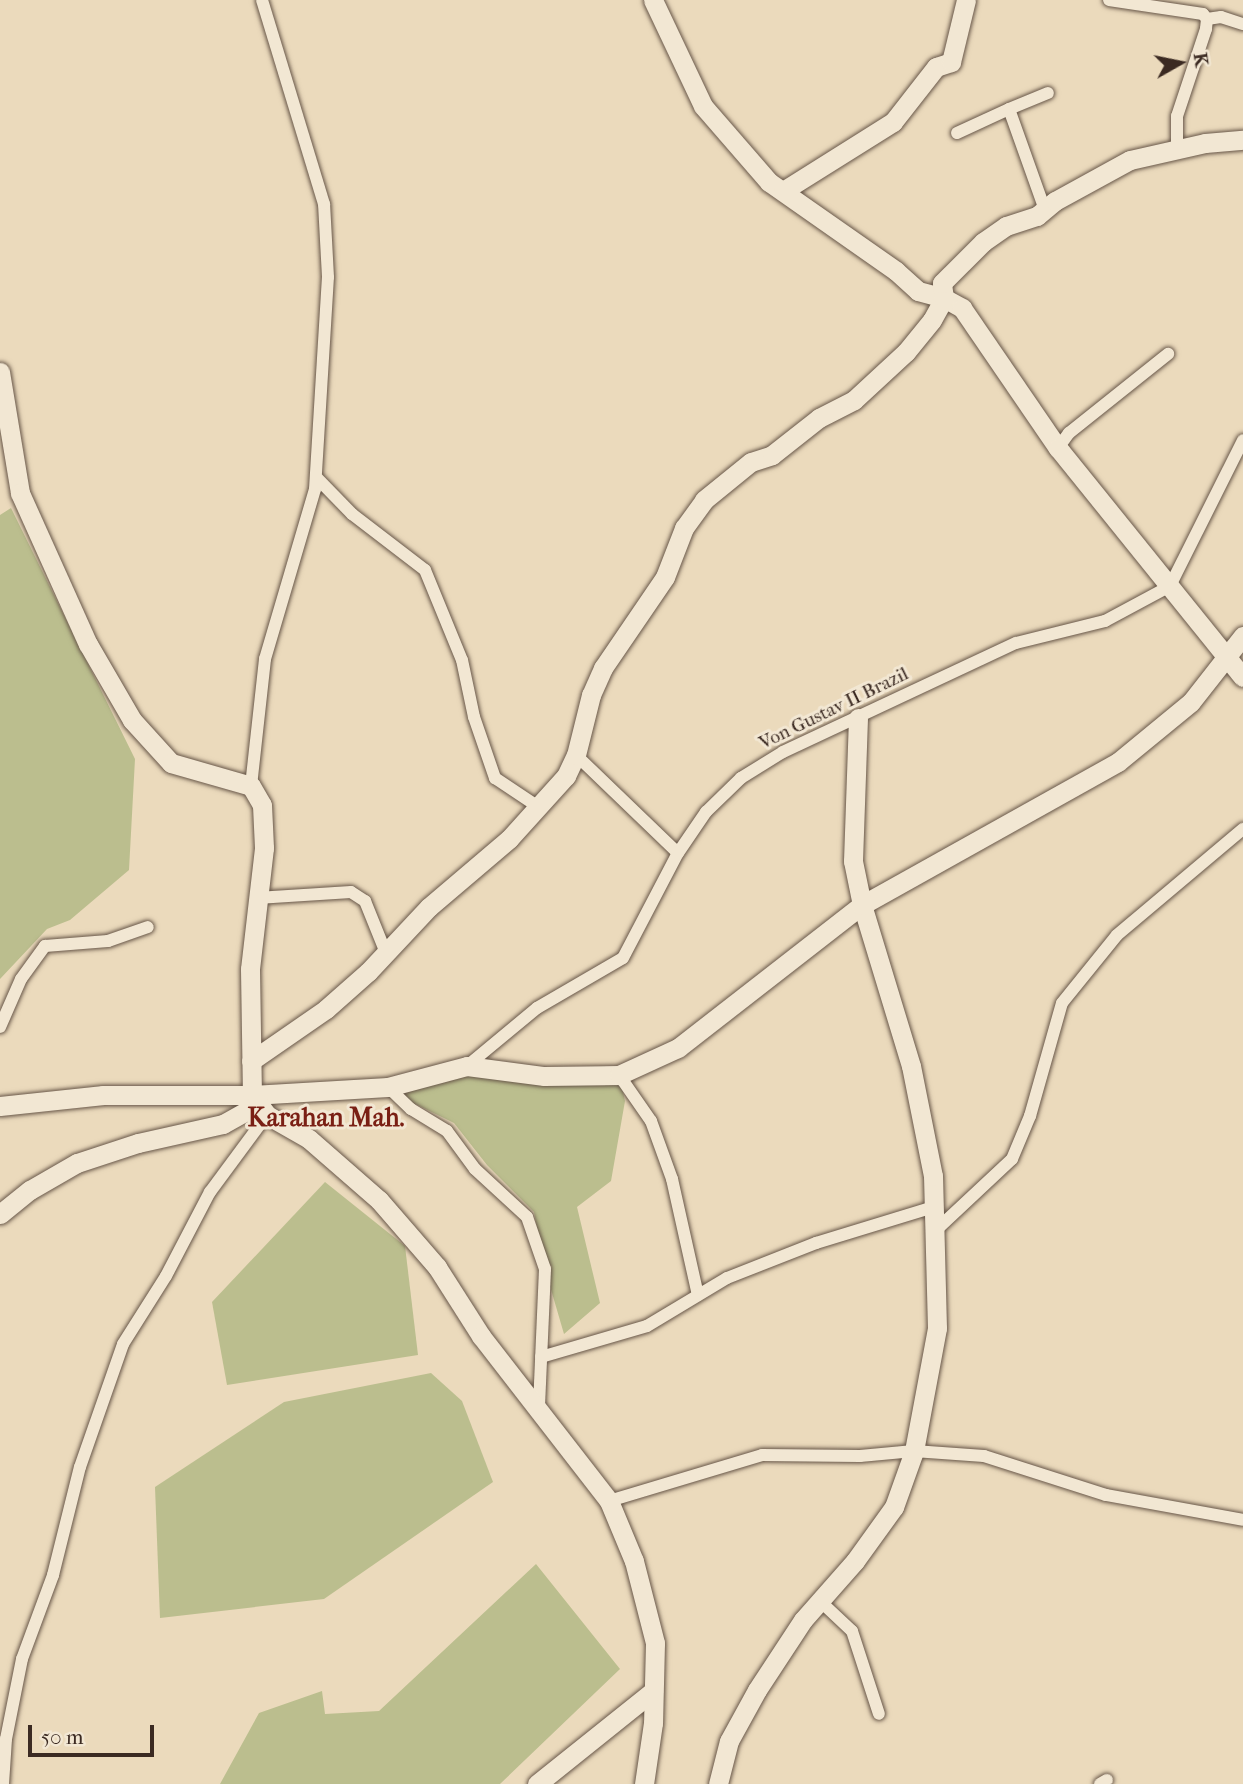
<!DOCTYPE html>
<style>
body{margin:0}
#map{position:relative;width:1243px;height:1784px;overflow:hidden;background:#ebdabc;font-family:"IM FELL French Canon",serif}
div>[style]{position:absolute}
.green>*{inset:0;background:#bbbe8e}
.roads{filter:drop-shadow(0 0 2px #675648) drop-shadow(0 0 2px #675648)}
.street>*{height:12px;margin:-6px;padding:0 6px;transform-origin:6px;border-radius:6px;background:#f2e7d3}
.secondary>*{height:19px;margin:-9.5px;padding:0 9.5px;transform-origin:9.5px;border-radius:9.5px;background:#f2e7d3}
span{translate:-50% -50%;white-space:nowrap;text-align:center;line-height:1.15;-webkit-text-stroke:6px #f2e7d3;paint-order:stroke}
.street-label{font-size:19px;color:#3b2a22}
.district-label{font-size:26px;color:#7a1f14;font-weight:700}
.north{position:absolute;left:1145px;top:28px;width:70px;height:70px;-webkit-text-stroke:5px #f2e7d3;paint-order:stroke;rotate:81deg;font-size:19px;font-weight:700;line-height:28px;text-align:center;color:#3b2a22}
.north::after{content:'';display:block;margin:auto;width:24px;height:32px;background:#3b2a22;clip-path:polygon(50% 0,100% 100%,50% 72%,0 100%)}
.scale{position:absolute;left:28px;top:1725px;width:126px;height:32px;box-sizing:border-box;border:4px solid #3b2a22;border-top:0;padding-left:9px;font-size:21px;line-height:24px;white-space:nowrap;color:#3b2a22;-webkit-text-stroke:5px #f2e7d3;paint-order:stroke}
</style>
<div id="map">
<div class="green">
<div style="clip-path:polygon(11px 508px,135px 759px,129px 870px,70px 920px,47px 929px,0 979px,0 515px)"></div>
<div style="clip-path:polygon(467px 1066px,619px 1075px,625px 1101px,611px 1181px,577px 1207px,600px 1303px,564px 1334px,545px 1269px,534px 1212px,487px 1165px,454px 1123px,395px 1094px)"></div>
<div style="clip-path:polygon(325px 1182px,405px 1246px,418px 1355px,227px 1385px,212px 1302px)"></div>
<div style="clip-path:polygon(431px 1373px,462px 1401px,493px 1482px,324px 1599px,160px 1618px,155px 1487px,284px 1402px)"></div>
<div style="clip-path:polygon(536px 1564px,620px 1669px,500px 1784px,220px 1784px,259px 1713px,322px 1691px,325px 1714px,379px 1711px)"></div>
</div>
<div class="roads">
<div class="street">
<div style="left:1109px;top:0;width:95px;rotate:8.5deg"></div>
<div style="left:1203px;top:14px;width:6px;rotate:51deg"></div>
<div style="left:1207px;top:19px;width:10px;rotate:96deg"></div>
<div style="left:1206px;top:29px;width:92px;rotate:108.4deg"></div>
<div style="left:1177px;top:116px;width:33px;rotate:90deg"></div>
<div style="left:1207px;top:19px;width:14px;rotate:-8deg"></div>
<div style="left:1221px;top:17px;width:23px;rotate:18deg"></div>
<div style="left:957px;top:133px;width:57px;rotate:-24.8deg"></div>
<div style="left:1045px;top:210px;width:107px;rotate:-109.6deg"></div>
<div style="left:1009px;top:109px;width:42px;rotate:-22.3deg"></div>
<div style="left:1058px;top:448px;width:19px;rotate:-54deg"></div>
<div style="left:1069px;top:433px;width:127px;rotate:-38.6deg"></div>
<div style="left:316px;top:477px;width:52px;rotate:45.8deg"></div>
<div style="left:352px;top:514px;width:92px;rotate:37.5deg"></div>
<div style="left:425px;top:570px;width:97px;rotate:67.7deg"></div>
<div style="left:462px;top:660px;width:58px;rotate:78.1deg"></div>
<div style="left:474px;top:717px;width:65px;rotate:71deg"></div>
<div style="left:495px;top:778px;width:50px;rotate:33.7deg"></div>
<div style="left:576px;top:755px;width:141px;rotate:43.9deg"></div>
<div style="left:251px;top:786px;width:128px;rotate:-83.7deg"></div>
<div style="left:265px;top:659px;width:177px;rotate:-73.6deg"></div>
<div style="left:315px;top:489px;width:212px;rotate:-86.5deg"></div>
<div style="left:328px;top:277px;width:73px;rotate:-93.1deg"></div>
<div style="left:324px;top:204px;width:213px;rotate:-106.9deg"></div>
<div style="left:257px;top:898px;width:94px;rotate:-3.7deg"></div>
<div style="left:351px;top:892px;width:17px;rotate:33deg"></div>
<div style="left:365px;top:901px;width:56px;rotate:68deg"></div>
<div style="left:0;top:1027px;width:52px;rotate:-66.4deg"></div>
<div style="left:21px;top:979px;width:41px;rotate:-54deg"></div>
<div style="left:45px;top:946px;width:63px;rotate:-4.5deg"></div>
<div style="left:108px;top:941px;width:42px;rotate:-19.3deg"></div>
<div style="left:467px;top:1066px;width:91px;rotate:-39.6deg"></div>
<div style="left:537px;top:1008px;width:99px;rotate:-30.2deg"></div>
<div style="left:623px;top:958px;width:119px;rotate:-62.4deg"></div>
<div style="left:678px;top:853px;width:50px;rotate:-55.7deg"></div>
<div style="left:706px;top:812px;width:49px;rotate:-44.2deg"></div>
<div style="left:741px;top:778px;width:49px;rotate:-31.8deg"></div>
<div style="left:783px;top:752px;width:257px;rotate:-25.1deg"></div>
<div style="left:1016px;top:643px;width:92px;rotate:-13.9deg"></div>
<div style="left:1105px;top:621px;width:74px;rotate:-28.3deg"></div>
<div style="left:1170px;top:586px;width:163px;rotate:-63.4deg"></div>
<div style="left:619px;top:1075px;width:56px;rotate:55.2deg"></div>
<div style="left:651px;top:1121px;width:62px;rotate:70.1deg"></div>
<div style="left:672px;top:1179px;width:119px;rotate:77.4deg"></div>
<div style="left:388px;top:1087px;width:32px;rotate:44deg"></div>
<div style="left:411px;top:1109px;width:42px;rotate:31.4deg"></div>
<div style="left:447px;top:1131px;width:47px;rotate:53.6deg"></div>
<div style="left:475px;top:1169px;width:71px;rotate:42.7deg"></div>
<div style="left:527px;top:1217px;width:55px;rotate:70.9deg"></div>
<div style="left:545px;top:1269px;width:140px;rotate:92.5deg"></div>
<div style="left:934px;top:1232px;width:107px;rotate:-43.1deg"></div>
<div style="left:1012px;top:1159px;width:47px;rotate:-67.3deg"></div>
<div style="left:1030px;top:1116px;width:117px;rotate:-74.2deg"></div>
<div style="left:1062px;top:1003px;width:87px;rotate:-51deg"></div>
<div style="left:1117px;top:935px;width:165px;rotate:-40.1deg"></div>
<div style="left:541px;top:1357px;width:110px;rotate:-16.3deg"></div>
<div style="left:647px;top:1326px;width:93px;rotate:-31deg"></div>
<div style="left:727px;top:1278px;width:96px;rotate:-21.5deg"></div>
<div style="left:816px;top:1243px;width:123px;rotate:-17deg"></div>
<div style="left:609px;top:1501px;width:160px;rotate:-16.7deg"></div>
<div style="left:762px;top:1455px;width:98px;rotate:0.6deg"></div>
<div style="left:860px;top:1456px;width:54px;rotate:-5.3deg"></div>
<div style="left:914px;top:1451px;width:70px;rotate:4.1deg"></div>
<div style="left:984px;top:1456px;width:128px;rotate:17.7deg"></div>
<div style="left:1106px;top:1495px;width:139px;rotate:10.3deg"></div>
<div style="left:820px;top:1601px;width:44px;rotate:43.2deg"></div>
<div style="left:852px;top:1631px;width:87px;rotate:72deg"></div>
<div style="left:3px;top:1784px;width:45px;rotate:-86.2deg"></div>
<div style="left:6px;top:1739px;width:82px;rotate:-78.7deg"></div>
<div style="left:22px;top:1659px;width:90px;rotate:-69.7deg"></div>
<div style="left:53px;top:1575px;width:111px;rotate:-76deg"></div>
<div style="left:80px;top:1467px;width:130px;rotate:-70.7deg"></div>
<div style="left:123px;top:1344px;width:80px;rotate:-57.7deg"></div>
<div style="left:166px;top:1276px;width:95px;rotate:-62.4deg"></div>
<div style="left:210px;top:1192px;width:96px;rotate:-53.5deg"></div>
<div style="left:1100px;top:1784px;width:8px;rotate:-30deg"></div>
</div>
<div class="secondary">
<div style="left:653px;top:0;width:117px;rotate:64.7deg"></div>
<div style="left:703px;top:106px;width:101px;rotate:49deg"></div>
<div style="left:769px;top:182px;width:155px;rotate:35deg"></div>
<div style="left:896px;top:271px;width:30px;rotate:42deg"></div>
<div style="left:918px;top:291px;width:27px;rotate:15deg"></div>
<div style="left:944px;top:298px;width:21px;rotate:29deg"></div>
<div style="left:962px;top:308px;width:170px;rotate:55.6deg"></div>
<div style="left:1058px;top:448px;width:294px;rotate:51.1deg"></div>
<div style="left:783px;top:191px;width:130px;rotate:-32.1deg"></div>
<div style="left:893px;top:122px;width:70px;rotate:-52deg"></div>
<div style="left:936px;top:67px;width:16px;rotate:-18deg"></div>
<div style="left:951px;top:62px;width:64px;rotate:-76.4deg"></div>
<div style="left:0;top:372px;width:123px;rotate:80.6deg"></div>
<div style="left:20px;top:493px;width:166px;rotate:65.8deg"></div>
<div style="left:88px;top:644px;width:88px;rotate:59.9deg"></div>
<div style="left:132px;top:720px;width:58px;rotate:47.8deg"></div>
<div style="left:171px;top:763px;width:83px;rotate:16deg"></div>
<div style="left:251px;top:786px;width:22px;rotate:60deg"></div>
<div style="left:262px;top:805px;width:43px;rotate:87.3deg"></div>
<div style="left:264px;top:848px;width:122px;rotate:96.6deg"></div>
<div style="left:250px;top:969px;width:126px;rotate:89.1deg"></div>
<div style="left:252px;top:1095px;width:25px;rotate:53deg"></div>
<div style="left:267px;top:1115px;width:48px;rotate:29.7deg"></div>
<div style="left:309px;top:1139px;width:93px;rotate:41.1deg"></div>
<div style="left:379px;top:1200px;width:89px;rotate:49.1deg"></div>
<div style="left:437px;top:1267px;width:82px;rotate:57.5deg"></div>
<div style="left:481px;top:1336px;width:209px;rotate:52.2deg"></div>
<div style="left:609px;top:1501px;width:65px;rotate:67.4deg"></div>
<div style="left:634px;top:1561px;width:85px;rotate:75.6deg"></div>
<div style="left:655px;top:1643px;width:80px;rotate:91.4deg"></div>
<div style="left:653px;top:1723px;width:62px;rotate:98.4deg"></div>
<div style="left:251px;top:1061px;width:91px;rotate:-34.7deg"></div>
<div style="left:326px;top:1009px;width:56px;rotate:-41.4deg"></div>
<div style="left:368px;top:972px;width:89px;rotate:-46.8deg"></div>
<div style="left:429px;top:907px;width:105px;rotate:-40.4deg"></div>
<div style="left:509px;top:839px;width:85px;rotate:-47.9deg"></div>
<div style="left:566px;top:776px;width:23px;rotate:-65deg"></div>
<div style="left:576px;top:755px;width:62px;rotate:-76deg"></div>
<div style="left:591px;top:695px;width:30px;rotate:-66deg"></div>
<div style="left:603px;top:668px;width:110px;rotate:-55.7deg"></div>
<div style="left:665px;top:577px;width:53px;rotate:-68.8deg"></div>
<div style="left:684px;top:528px;width:34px;rotate:-54deg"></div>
<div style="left:704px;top:500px;width:60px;rotate:-39deg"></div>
<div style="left:751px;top:462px;width:22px;rotate:-18deg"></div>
<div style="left:772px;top:455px;width:60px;rotate:-38.2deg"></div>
<div style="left:819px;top:418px;width:39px;rotate:-27deg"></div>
<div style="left:854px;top:400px;width:71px;rotate:-42.7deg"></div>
<div style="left:906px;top:352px;width:41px;rotate:-50.9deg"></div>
<div style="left:932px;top:320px;width:25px;rotate:-61deg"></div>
<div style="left:944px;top:298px;width:15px;rotate:-98deg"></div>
<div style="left:942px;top:283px;width:58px;rotate:-45deg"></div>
<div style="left:983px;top:242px;width:28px;rotate:-35deg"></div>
<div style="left:1006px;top:226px;width:33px;rotate:-18deg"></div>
<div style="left:1037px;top:216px;width:23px;rotate:-40deg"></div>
<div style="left:1055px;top:201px;width:85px;rotate:-28.7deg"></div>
<div style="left:1130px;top:160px;width:77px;rotate:-12.8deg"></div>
<div style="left:1205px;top:143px;width:38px;rotate:-5deg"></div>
<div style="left:0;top:1106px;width:104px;rotate:-6.1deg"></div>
<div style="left:103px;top:1095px;width:149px"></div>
<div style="left:252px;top:1095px;width:136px;rotate:-3.4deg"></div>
<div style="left:388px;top:1087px;width:82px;rotate:-14.9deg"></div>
<div style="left:467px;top:1066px;width:78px;rotate:7.4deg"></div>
<div style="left:544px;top:1076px;width:75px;rotate:-0.8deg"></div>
<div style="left:619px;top:1075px;width:65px;rotate:-24.6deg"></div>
<div style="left:678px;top:1048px;width:233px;rotate:-37.9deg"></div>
<div style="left:862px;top:905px;width:293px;rotate:-29.2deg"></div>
<div style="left:1118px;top:762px;width:94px;rotate:-39.4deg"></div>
<div style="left:1191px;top:702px;width:84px;rotate:-51.8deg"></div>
<div style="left:0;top:1214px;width:38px;rotate:-39deg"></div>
<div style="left:30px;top:1190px;width:54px;rotate:-29.9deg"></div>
<div style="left:77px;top:1163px;width:64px;rotate:-18.2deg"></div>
<div style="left:138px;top:1143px;width:87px;rotate:-12.6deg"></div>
<div style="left:223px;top:1124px;width:41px;rotate:-29.1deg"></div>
<div style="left:537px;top:1784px;width:149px;rotate:-38.7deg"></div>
<div style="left:718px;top:1784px;width:44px;rotate:-75.7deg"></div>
<div style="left:729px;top:1741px;width:58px;rotate:-61.2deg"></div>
<div style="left:757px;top:1690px;width:84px;rotate:-56.7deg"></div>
<div style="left:803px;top:1620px;width:79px;rotate:-48.6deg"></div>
<div style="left:855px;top:1561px;width:67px;rotate:-54.2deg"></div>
<div style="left:894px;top:1507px;width:59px;rotate:-70.3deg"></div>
<div style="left:914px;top:1451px;width:125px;rotate:-79.4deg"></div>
<div style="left:937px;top:1328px;width:152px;rotate:-91.5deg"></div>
<div style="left:933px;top:1176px;width:112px;rotate:-101.3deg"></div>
<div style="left:911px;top:1066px;width:168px;rotate:-106.9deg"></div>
<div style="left:862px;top:905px;width:45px;rotate:-101.6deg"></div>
<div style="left:853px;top:861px;width:143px;rotate:-88deg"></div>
</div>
</div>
<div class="street-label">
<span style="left:834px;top:709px;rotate:-26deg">Von Gustav II Brazil</span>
</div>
<div class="district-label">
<span style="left:326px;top:1118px">Karahan Mah.</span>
</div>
<div class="north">K</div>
<div class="scale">50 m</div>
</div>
